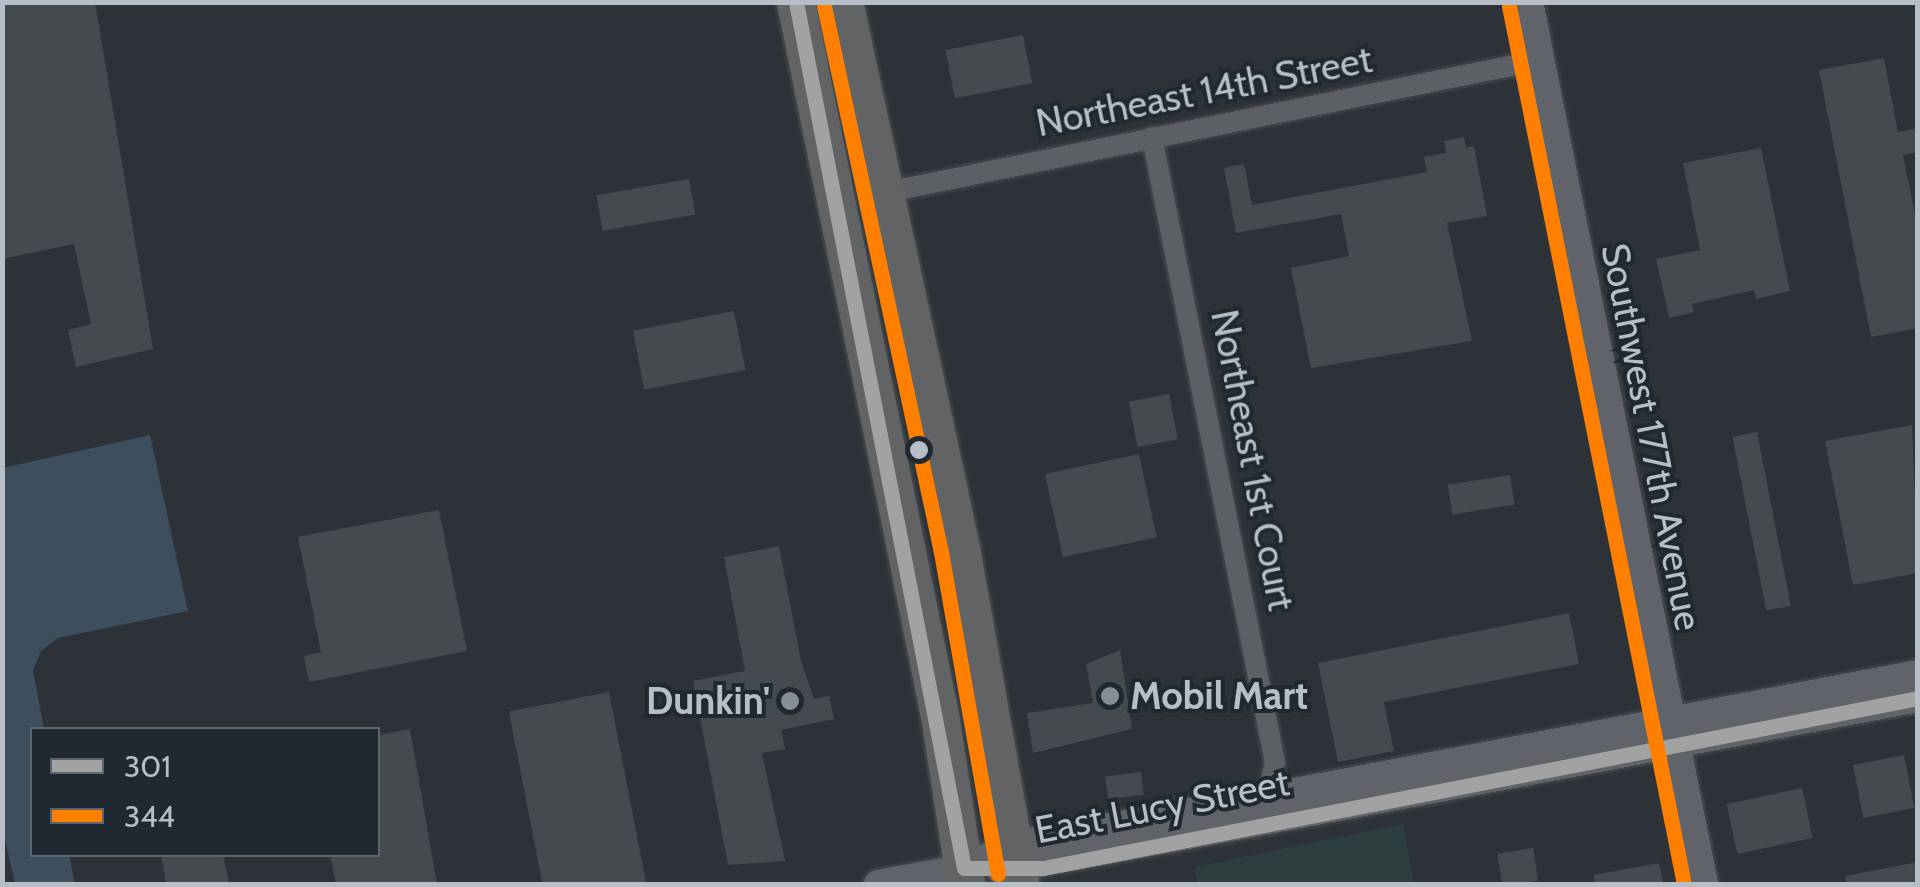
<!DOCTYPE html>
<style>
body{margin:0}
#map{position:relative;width:1920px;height:887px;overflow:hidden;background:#2c3237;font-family:Cabin,sans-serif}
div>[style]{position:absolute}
.green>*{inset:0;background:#2c3e3e}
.water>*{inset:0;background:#3d4e5f}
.building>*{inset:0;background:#454a4f;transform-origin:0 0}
.roads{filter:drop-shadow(0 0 2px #4a4e52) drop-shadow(0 0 2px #4a4e52)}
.street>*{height:20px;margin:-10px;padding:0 10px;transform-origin:10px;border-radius:10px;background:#5c6065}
.secondary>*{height:28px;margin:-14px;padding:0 14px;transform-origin:14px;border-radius:14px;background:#60646a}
.highway>*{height:38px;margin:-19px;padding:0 19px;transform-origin:19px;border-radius:19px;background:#616365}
.bus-1>*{height:15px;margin:-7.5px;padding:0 7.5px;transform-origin:7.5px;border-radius:7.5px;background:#a2a2a2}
.bus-2>*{height:15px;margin:-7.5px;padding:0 7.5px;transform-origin:7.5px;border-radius:7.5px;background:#ff8000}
.dots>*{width:28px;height:28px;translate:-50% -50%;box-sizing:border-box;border:5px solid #202831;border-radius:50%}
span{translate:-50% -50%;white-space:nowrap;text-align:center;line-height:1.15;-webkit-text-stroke:8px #202831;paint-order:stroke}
.street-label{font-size:38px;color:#b7bec7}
.poi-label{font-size:38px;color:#b7bec7;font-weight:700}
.left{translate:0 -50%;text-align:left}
.right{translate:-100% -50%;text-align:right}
.frame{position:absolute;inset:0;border:5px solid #b7bec7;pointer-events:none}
.legend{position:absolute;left:30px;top:727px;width:350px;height:130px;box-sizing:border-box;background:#202831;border:2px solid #5c646d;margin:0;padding:12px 18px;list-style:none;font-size:30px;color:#b7bec7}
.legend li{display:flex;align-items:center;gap:20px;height:50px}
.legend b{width:50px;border:2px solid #5c646d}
</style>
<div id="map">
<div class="green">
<div style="clip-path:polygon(1403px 824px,1414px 884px,1198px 884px,1194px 867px)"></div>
</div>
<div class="water">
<div style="clip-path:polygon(150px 435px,188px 611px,58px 638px,41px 651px,33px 671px,44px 729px,32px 730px,32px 854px,69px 855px,75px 884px,15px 884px,2px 827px,3px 468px)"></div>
</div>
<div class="building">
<div style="clip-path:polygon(2px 2px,95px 2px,153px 349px,76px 367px,68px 330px,91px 324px,74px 244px,2px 259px)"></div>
<div style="left:1023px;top:35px;width:49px;height:79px;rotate:79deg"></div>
<div style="clip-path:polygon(1884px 58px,1898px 132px,1918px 128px,1918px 152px,1903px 155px,1918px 230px,1918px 328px,1871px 337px,1819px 70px)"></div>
<div style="clip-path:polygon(1464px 137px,1466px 148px,1474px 146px,1487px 216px,1447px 223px,1472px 341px,1311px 368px,1291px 268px,1349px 256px,1341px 214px,1236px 233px,1224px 168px,1244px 164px,1252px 205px,1427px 172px,1424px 157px,1446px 153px,1444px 141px)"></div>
<div style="clip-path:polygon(1761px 148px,1790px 291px,1756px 299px,1754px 290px,1692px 304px,1694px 312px,1669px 318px,1656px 259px,1700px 250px,1683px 163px)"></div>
<div style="left:689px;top:179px;width:36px;height:94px;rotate:80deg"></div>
<div style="left:734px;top:311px;width:60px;height:103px;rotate:79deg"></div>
<div style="left:1169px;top:394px;width:46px;height:41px;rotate:79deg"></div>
<div style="clip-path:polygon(1912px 425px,1918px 573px,1853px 585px,1825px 441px)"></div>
<div style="left:1757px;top:432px;width:177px;height:25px;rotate:79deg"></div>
<div style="left:1139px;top:454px;width:85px;height:96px;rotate:78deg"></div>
<div style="left:1510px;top:475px;width:30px;height:63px;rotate:81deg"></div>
<div style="clip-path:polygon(439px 510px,467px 651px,309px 682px,304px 656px,321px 652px,298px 537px)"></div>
<div style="clip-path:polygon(779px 546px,801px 661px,814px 699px,829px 696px,834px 719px,781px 730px,785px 749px,762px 753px,785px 861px,728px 865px,693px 681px,745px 671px,724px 557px)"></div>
<div style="clip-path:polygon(1569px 613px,1579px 664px,1384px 702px,1394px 751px,1338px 762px,1318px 663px)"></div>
<div style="clip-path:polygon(1120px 650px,1132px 729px,1033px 753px,1027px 713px,1093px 703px,1086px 664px)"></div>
<div style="left:609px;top:692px;width:193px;height:102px;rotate:79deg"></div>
<div style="clip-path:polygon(410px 729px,437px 884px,336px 884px,330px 854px,378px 854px,378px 735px)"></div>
<div style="left:1904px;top:755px;width:54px;height:52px;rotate:79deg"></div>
<div style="left:1141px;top:772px;width:23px;height:36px;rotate:83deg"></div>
<div style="left:1802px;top:788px;width:51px;height:77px;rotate:78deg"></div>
<div style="left:1533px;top:848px;width:33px;height:36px;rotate:81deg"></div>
<div style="clip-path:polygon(161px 854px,223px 854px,229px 884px,166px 884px)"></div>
<div style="clip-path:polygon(1918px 862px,1918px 884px,1846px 884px,1845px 876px)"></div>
<div style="clip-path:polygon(1659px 863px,1663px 884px,1595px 884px,1594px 875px)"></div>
</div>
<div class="roads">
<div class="street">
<div style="left:1152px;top:137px;width:638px;rotate:78.88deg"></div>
<div style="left:1275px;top:763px;width:35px;rotate:103deg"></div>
<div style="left:882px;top:193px;width:671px;rotate:-11.43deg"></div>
</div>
<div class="secondary">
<div style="left:1529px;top:2px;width:899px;rotate:78.78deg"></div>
<div style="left:1001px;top:870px;width:933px;rotate:-10.62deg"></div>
<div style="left:878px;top:884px;width:87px;rotate:-10.5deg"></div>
<div style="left:964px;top:868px;width:56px;rotate:-24.3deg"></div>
<div style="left:1015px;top:845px;width:919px;rotate:-10.72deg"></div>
</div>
<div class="highway">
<div style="left:796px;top:2px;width:733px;rotate:78.6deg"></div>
<div style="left:941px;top:721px;width:165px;rotate:81.3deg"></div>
<div style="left:844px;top:2px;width:558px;rotate:77.91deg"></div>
<div style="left:961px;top:548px;width:341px;rotate:80deg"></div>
</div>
</div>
<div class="bus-1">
<div style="left:796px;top:2px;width:882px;rotate:79.02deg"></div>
<div style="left:964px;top:868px;width:79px"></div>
<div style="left:1043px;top:868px;width:891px;rotate:-10.99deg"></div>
</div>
<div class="bus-2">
<div style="left:824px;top:6px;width:558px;rotate:77.91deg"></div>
<div style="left:941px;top:552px;width:327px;rotate:80deg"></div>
<div style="left:1509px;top:6px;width:895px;rotate:78.73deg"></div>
</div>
<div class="dots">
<div style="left:919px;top:450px;background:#b7bec7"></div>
<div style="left:1110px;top:696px;background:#868d95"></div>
<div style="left:790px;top:701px;background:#868d95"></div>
</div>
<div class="street-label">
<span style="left:1204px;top:91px;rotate:-11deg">Northeast 14th Street</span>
<span style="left:1652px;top:437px;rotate:79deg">Southwest 177th Avenue</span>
<span style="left:1253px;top:460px;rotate:79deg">Northeast 1st Court</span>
<span style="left:1162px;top:806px;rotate:-11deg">East Lucy Street</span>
</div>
<div class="poi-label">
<span class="left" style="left:1130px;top:696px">Mobil Mart</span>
<span class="right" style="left:770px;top:701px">Dunkin'</span>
</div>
<div class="frame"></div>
<ul class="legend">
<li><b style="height:12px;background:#a2a2a2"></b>301</li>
<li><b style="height:12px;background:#ff8000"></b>344</li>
</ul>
</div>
